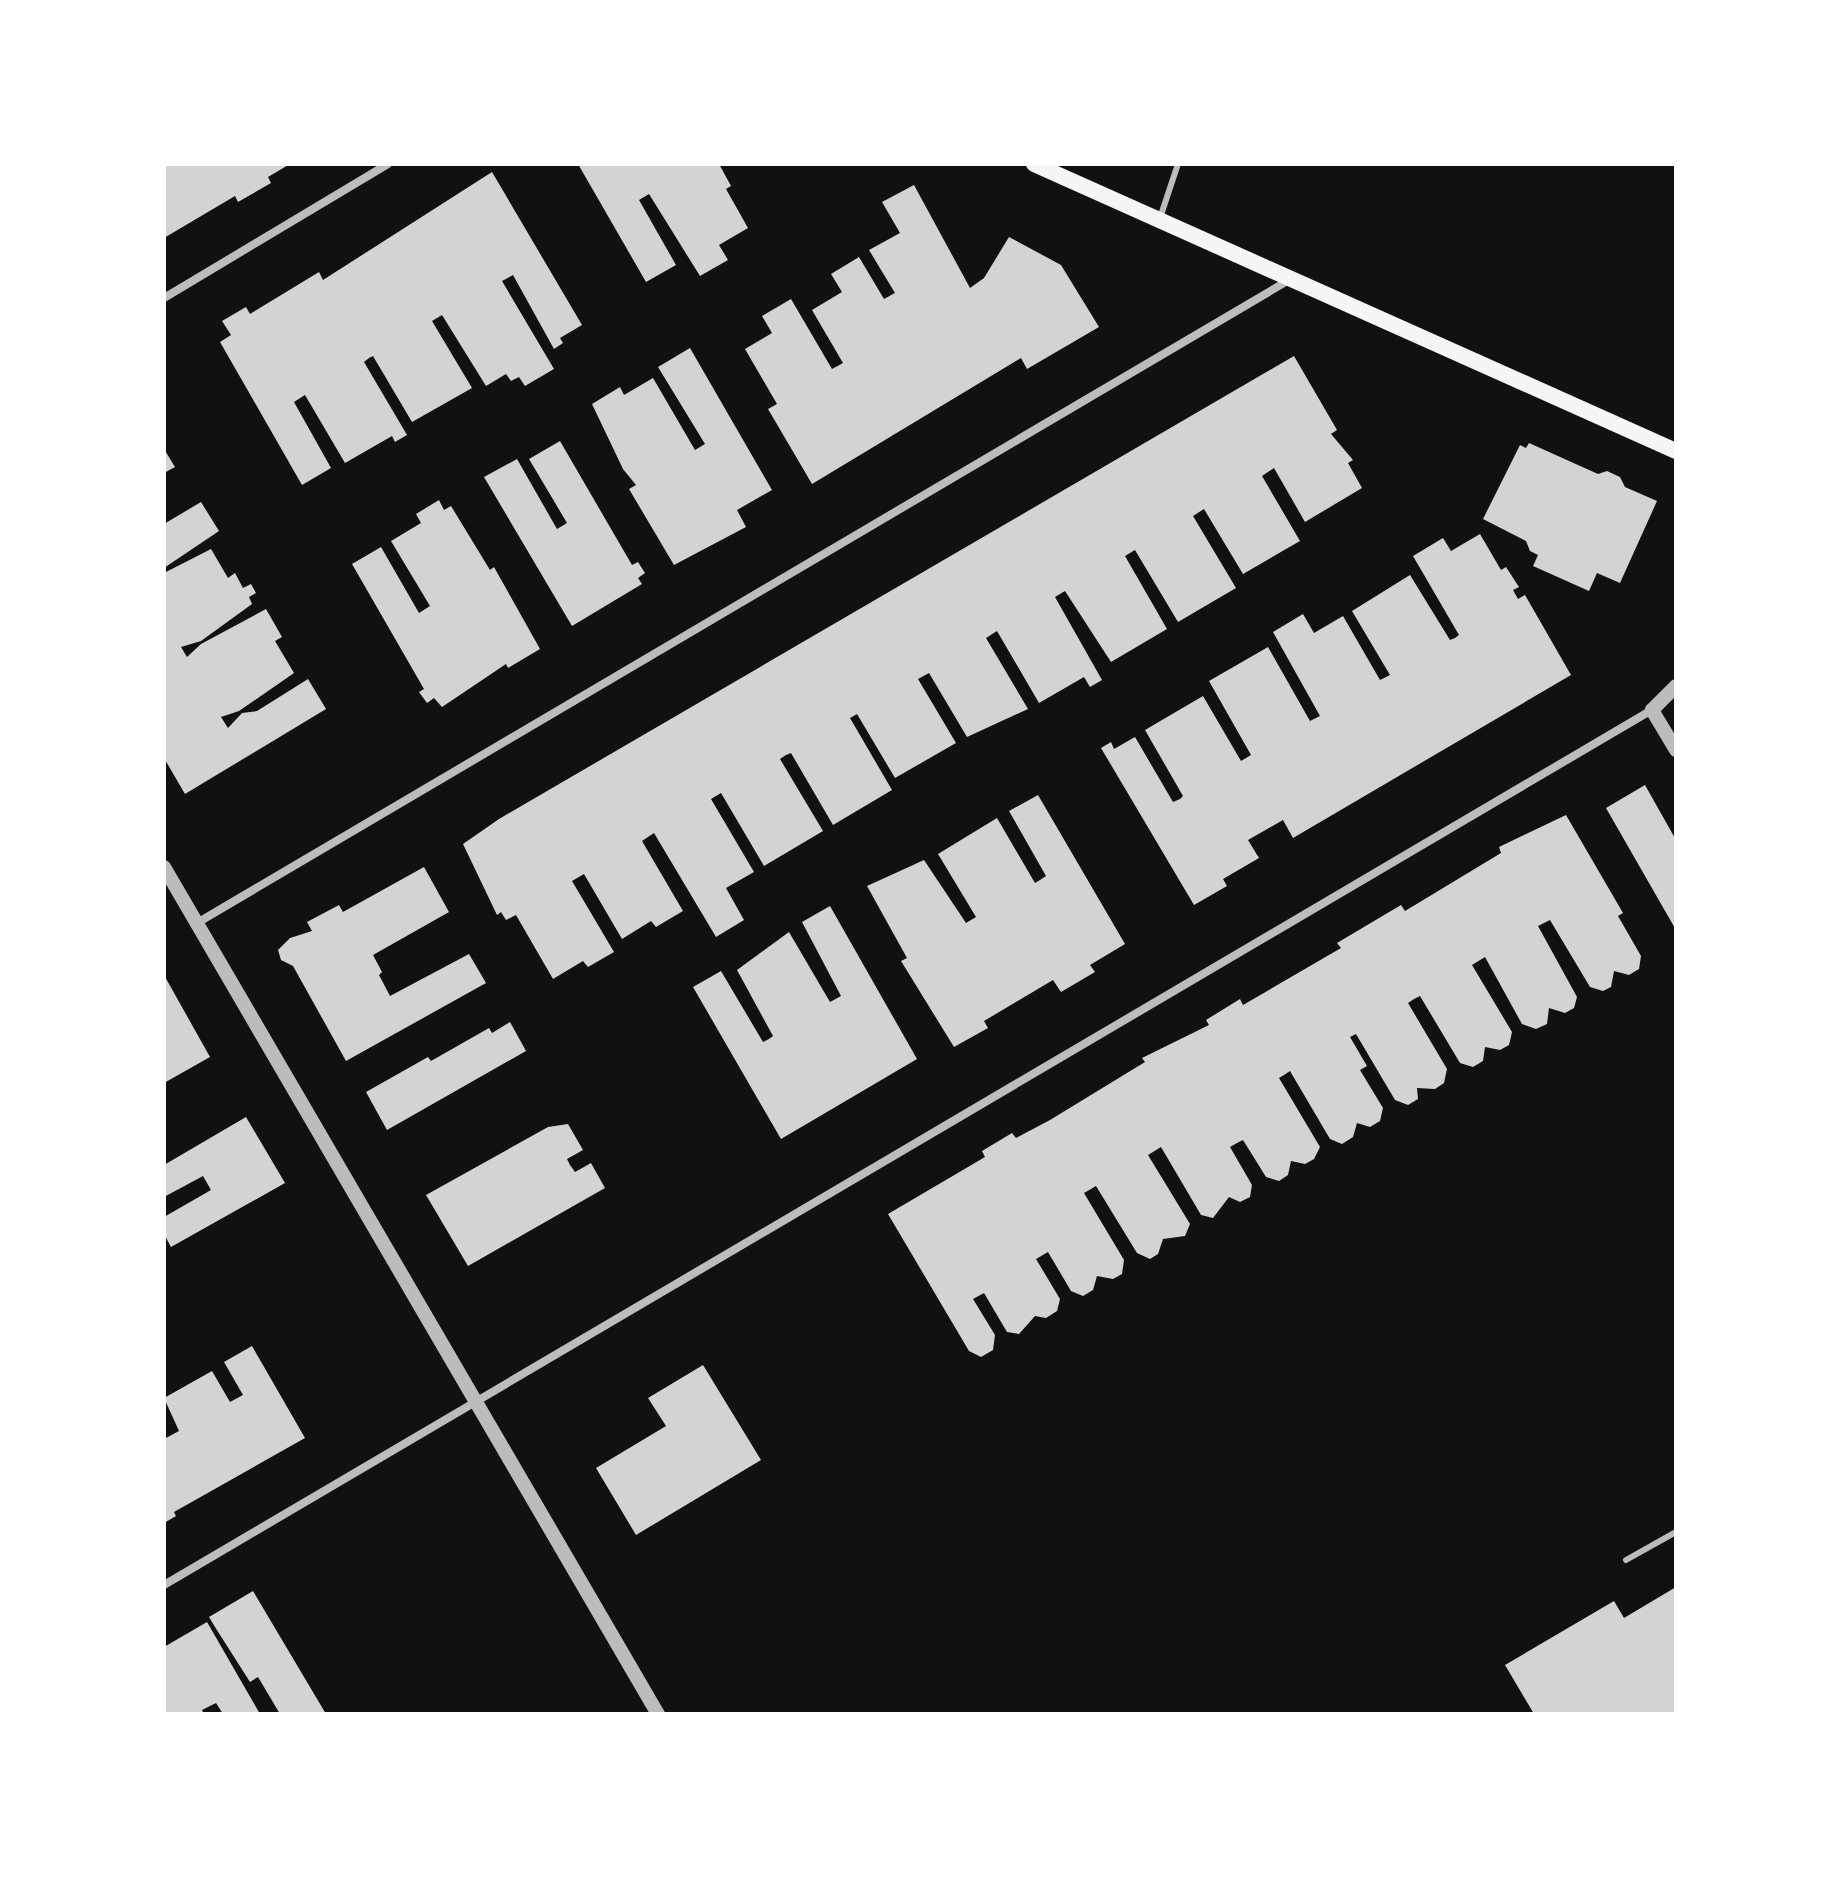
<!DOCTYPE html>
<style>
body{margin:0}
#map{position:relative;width:1840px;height:1878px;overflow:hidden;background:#111;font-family:Roboto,sans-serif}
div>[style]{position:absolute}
.building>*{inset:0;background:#d3d3d3}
.service>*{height:6px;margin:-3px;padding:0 3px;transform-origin:3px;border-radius:3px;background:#bcbcbc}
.minor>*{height:8px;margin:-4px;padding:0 4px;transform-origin:4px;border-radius:4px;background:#bcbcbc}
.tertiary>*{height:14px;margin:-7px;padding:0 7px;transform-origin:7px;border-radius:7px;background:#bcbcbc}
.secondary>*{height:16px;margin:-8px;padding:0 8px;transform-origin:8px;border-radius:8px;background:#f5f5f5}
span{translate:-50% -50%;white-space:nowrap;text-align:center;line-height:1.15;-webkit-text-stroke:8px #fff;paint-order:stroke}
.frame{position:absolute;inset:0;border:166px solid #fff;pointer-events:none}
</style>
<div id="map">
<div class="building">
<div style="clip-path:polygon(164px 164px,290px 164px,268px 177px,271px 183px,238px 202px,235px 196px,164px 238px)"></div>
<div style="clip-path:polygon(578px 164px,719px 164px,731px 186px,726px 189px,748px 228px,719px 245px,728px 260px,700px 276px,649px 194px,639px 200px,676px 265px,646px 282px)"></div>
<div style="clip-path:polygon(492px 172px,582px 325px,560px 338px,563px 343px,554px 349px,513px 275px,502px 281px,554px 369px,525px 386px,519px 377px,511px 381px,506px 374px,486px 386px,442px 315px,432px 321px,472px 388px,412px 422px,373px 356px,369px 358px,364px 362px,407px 435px,395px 442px,392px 436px,345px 463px,305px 395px,294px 402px,331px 468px,302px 485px,220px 342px,231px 335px,222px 321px,246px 307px,250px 314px,319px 272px,323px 280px)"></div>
<div style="clip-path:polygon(914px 185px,970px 288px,984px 278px,1009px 237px,1061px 265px,1099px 327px,1027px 369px,1021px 358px,812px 484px,768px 409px,777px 404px,745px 349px,772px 333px,762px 316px,791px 299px,832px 369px,843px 363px,812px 310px,842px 292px,831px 274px,859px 257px,884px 299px,895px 293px,869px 250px,900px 233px,882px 202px)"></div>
<div style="clip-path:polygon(690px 348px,772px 490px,737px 510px,746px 527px,674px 565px,629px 489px,636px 485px,623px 469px,592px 404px,620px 387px,624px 395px,653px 378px,695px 450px,705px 444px,658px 367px)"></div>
<div style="clip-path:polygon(1294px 356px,1337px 430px,1331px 434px,1353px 460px,1348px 463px,1362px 488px,1305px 522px,1274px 468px,1262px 476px,1300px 541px,1243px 574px,1204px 509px,1193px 516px,1236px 588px,1178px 622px,1135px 550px,1125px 556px,1167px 629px,1111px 662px,1065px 591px,1055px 597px,1102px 680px,1090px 687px,1084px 677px,1039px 703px,997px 631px,986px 638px,1028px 709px,967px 737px,929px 673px,918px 679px,956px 743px,895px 778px,857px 714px,850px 718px,892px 790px,833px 825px,791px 753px,786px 755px,780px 759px,823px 831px,764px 866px,721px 793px,711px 799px,754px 872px,726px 888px,744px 920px,716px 937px,654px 833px,642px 841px,683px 911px,656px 927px,651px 921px,622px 939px,584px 874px,572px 881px,614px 952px,588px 967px,583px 961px,553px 979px,516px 915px,506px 920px,501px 912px,497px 915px,463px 844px,499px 819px)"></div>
<div style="clip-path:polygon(560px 441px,632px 565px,638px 562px,645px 573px,638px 578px,642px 584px,572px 626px,484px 477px,517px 459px,557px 529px,567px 523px,529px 459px)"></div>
<div style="clip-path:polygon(1529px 443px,1598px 474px,1607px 471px,1620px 477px,1625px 487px,1657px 501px,1620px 583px,1597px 573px,1589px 591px,1533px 566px,1538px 555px,1530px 551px,1526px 541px,1483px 519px,1520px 445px,1526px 448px)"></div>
<div style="clip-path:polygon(164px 449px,175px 467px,164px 473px)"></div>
<div style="clip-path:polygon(439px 500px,444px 510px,451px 506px,490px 570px,494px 567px,540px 649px,508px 668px,506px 664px,442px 707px,434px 698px,427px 703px,419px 692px,424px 689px,352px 564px,381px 547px,419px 613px,430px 606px,391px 541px,421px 523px,416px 514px)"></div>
<div style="clip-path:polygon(201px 502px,219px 531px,164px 568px,164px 524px)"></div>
<div style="clip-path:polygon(1480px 534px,1501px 570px,1506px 567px,1519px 587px,1513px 590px,1518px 599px,1525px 595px,1571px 675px,1293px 838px,1283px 820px,1248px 840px,1259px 858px,1223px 879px,1227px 886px,1194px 905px,1101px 748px,1111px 742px,1114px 749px,1135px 737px,1173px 802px,1180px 799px,1183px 796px,1145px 730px,1203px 696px,1241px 761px,1251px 755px,1209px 681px,1268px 647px,1310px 721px,1320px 716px,1273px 632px,1303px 614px,1314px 633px,1343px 616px,1380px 680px,1390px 675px,1352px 611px,1410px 575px,1450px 640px,1455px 638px,1459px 635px,1413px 556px,1443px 538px,1451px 551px)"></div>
<div style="clip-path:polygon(211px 549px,228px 578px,235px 573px,243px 588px,251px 584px,256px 593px,249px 597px,252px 604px,201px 641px,181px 647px,187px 657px,201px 644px,266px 609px,282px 637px,275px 641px,294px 673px,239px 711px,221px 717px,228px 728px,242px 713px,257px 711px,308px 679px,326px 709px,185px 794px,164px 758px,164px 573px)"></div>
<div style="clip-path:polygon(1645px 785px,1676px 840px,1676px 930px,1606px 808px)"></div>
<div style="clip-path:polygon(1038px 795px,1125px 944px,1090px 965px,1095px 972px,1061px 992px,1053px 980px,984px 1021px,988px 1028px,954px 1047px,901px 961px,907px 958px,867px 886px,924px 860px,966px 923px,976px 917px,938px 854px,997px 818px,1035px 883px,1040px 880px,1046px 876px,1009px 811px)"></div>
<div style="clip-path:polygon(1566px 815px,1623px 913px,1618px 916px,1641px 956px,1639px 969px,1629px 975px,1614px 971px,1611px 987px,1603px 991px,1590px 987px,1550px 920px,1538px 926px,1577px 997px,1574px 1008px,1565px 1013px,1549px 1008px,1547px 1024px,1536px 1029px,1522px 1024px,1485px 957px,1472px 965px,1512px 1032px,1509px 1045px,1500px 1050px,1485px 1047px,1483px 1061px,1473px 1067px,1460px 1063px,1420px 996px,1414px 999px,1408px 1003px,1447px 1069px,1444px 1083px,1435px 1089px,1417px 1088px,1418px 1099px,1408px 1105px,1395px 1100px,1356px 1034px,1350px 1037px,1367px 1066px,1360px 1070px,1383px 1108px,1380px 1121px,1370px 1127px,1357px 1123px,1353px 1137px,1342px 1144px,1330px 1139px,1290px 1071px,1284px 1075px,1279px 1078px,1320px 1147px,1314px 1159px,1305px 1164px,1291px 1161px,1288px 1175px,1279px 1181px,1266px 1177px,1243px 1140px,1237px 1143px,1230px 1147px,1252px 1185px,1250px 1197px,1240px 1202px,1229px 1197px,1213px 1218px,1201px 1215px,1161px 1147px,1148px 1155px,1190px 1224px,1185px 1236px,1163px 1239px,1158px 1254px,1150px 1259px,1137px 1253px,1096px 1186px,1091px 1189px,1084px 1193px,1124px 1260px,1122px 1274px,1113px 1279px,1097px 1276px,1093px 1290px,1083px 1296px,1071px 1291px,1048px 1252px,1036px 1259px,1060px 1299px,1057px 1311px,1046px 1318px,1035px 1316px,1019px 1334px,1007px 1332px,984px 1293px,973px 1299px,995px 1335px,993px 1350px,981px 1357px,969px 1351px,888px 1214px,985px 1157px,982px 1151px,1012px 1133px,1016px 1138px,1050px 1120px,1145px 1062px,1142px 1058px,1209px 1025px,1206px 1020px,1240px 999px,1243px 1005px,1341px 948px,1337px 943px,1401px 905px,1405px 911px,1501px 853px,1499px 847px)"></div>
<div style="clip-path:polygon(424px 867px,449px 912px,373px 955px,382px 972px,379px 975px,390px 996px,469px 954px,486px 983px,346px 1061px,293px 966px,281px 960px,278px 950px,290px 938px,312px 931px,307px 922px,339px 905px,343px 912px)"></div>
<div style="clip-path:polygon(830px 906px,917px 1059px,781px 1139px,693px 987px,721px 971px,763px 1042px,769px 1039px,773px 1036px,737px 970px,789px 932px,830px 1002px,841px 996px,802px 922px)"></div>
<div style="clip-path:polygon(164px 975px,210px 1057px,164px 1083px)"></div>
<div style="clip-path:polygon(510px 1022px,526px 1051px,387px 1130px,366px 1092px,428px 1057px,431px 1061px,489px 1028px,492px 1033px)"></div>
<div style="clip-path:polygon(246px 1117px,285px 1183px,171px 1247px,164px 1234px,164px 1217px,211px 1190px,203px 1176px,164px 1197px,164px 1165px)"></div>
<div style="clip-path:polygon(568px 1124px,583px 1150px,567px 1159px,570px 1165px,575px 1172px,591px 1163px,605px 1188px,468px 1266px,426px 1195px,548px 1127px)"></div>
<div style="clip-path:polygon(252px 1346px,305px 1438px,174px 1512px,176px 1516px,164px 1523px,164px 1439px,179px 1431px,164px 1398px,212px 1371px,230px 1402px,243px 1395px,224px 1362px)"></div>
<div style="clip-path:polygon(703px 1365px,761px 1460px,636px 1535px,596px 1468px,666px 1426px,648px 1398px)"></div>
<div style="clip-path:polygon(1676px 1587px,1676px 1714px,1534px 1714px,1505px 1665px,1614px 1601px,1624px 1618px)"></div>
<div style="clip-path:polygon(253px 1591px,326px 1714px,280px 1714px,258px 1677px,250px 1682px,215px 1627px,209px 1617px)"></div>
<div style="clip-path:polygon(207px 1622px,260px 1714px,223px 1714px,216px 1703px,202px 1710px,204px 1714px,164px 1714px,164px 1647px)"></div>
</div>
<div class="service">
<div style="left:1160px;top:218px;width:57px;rotate:-71.6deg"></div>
<div style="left:1626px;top:1560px;width:57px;rotate:-29.2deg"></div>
</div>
<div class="minor">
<div style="left:164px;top:298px;width:261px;rotate:-30.9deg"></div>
<div style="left:197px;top:923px;width:1267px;rotate:-30.49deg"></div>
<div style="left:164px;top:1585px;width:1726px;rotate:-30.46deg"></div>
</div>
<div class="tertiary">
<div style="left:1676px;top:686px;width:34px;rotate:135deg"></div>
<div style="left:1652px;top:710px;width:47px;rotate:59deg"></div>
<div style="left:164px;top:867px;width:981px;rotate:59.75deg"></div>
</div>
<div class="secondary">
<div style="left:1034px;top:164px;width:703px;rotate:24.09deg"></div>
</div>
<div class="frame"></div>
</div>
